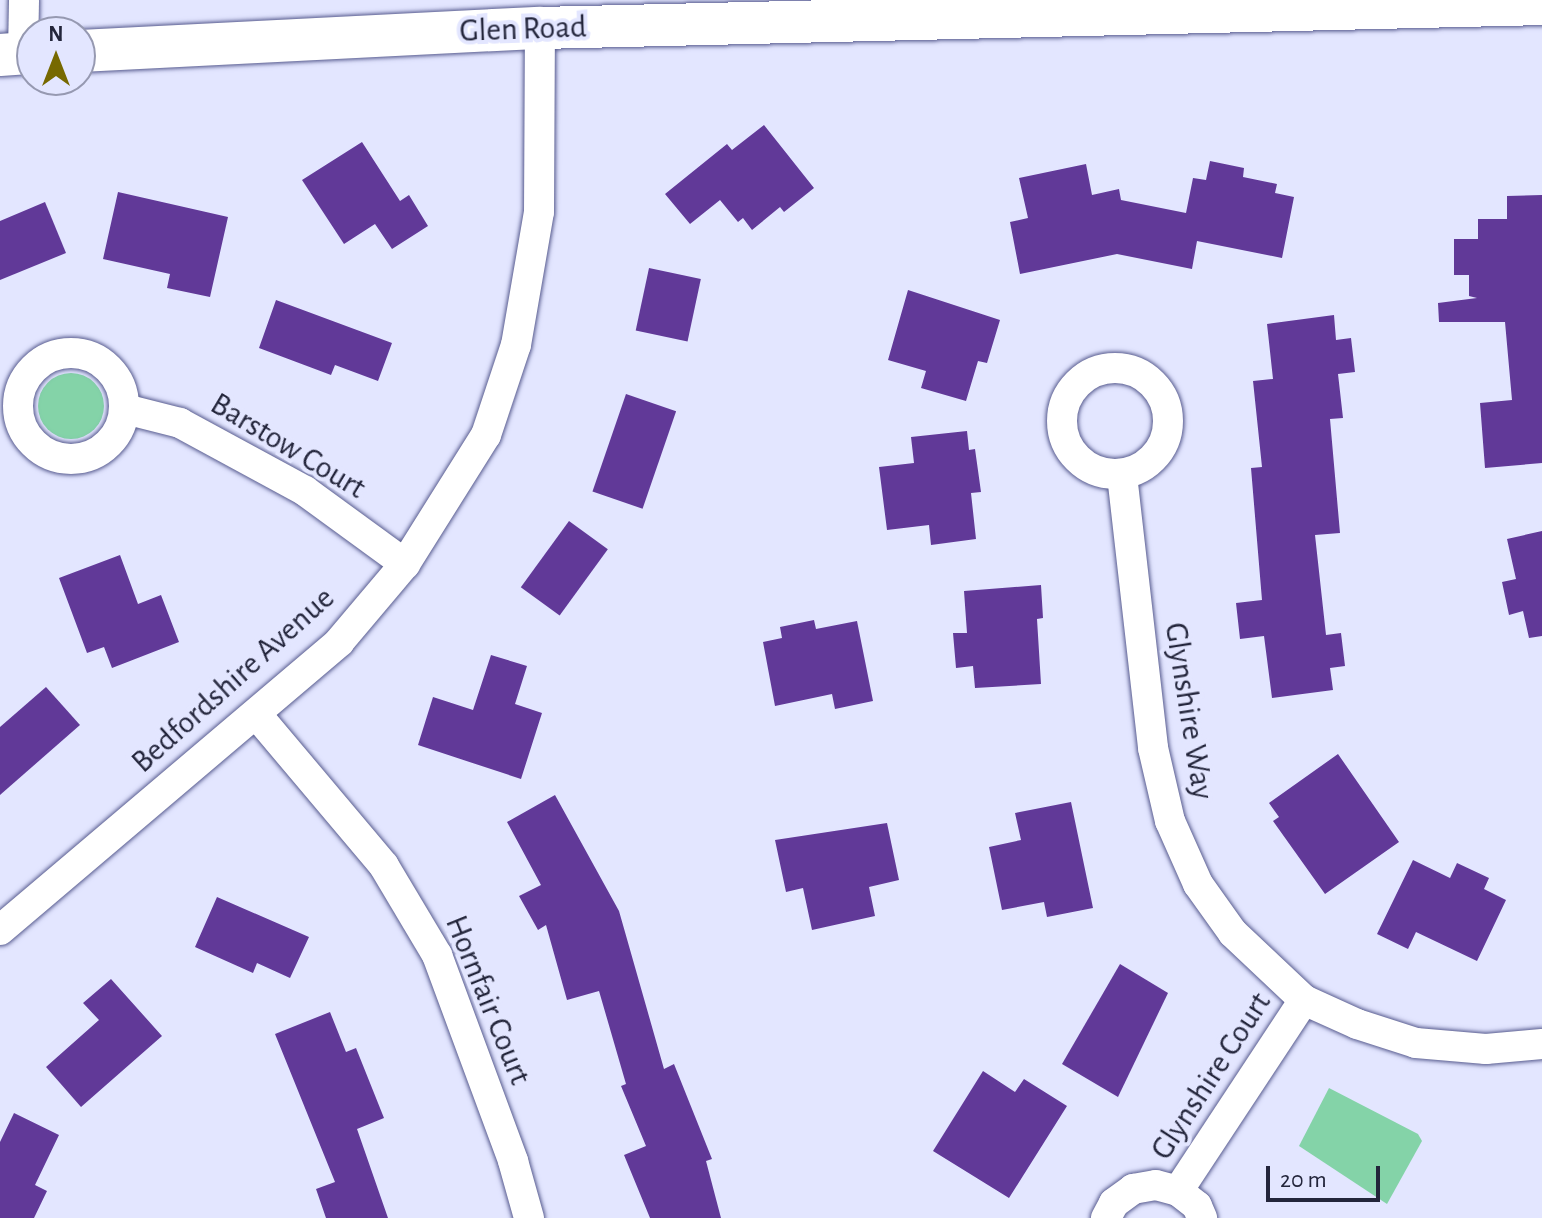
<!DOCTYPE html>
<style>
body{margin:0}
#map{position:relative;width:1542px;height:1218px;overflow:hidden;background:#e3e6ff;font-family:"Alegreya Sans",sans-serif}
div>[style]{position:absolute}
.green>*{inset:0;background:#84d3a8}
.round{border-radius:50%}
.building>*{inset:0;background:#613998;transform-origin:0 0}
.roads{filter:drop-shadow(0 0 2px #585c90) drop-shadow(0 0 2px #585c90)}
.minor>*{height:30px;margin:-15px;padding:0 15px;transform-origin:15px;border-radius:15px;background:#fff}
.minor>.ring{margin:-15px;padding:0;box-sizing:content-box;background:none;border:30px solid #fff;border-radius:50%}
.secondary>*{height:42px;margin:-21px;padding:0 21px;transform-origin:21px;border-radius:21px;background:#fff}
span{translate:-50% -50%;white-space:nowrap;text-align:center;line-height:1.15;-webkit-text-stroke:8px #e3e6ff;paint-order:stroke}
.street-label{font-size:32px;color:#23253b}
.north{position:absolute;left:16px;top:16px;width:80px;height:80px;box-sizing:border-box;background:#e3e6ff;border:2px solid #9699b1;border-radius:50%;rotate:0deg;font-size:22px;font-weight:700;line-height:32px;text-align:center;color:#23253b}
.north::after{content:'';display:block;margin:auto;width:28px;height:36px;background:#776900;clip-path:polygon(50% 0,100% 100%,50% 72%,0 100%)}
.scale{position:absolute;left:1266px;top:1166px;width:114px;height:36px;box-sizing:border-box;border:4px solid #23253b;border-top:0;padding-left:10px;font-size:24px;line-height:28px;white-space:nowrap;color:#23253b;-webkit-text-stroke:6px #e3e6ff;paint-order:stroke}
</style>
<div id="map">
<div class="green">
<div class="round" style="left:38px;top:373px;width:66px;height:66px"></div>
<div style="clip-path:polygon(1329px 1088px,1418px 1134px,1422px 1141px,1387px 1204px,1299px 1146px)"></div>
</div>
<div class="building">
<div style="clip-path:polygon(764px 125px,814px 188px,784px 212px,780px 207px,752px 230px,743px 218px,738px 222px,720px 200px,690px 224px,665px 194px,727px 144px,732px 150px)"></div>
<div style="clip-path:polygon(362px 142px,400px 201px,409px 195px,428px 226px,392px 249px,375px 224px,344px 244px,302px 180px)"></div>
<div style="clip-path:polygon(1210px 161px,1244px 168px,1243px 177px,1277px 184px,1275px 193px,1294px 197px,1282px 258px,1197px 241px,1192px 269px,1117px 254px,1020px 274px,1010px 222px,1028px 218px,1019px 178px,1086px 164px,1092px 195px,1119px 189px,1121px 200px,1186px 213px,1193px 178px,1206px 180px)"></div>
<div style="clip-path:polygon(118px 192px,228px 217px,210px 297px,167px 288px,170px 274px,103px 259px)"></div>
<div style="clip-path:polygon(1542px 195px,1542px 463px,1485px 468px,1480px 403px,1512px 400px,1505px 322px,1439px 322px,1438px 303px,1477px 298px,1469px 296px,1469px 275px,1454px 275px,1454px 239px,1478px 239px,1478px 219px,1507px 219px,1507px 196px)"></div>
<div style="clip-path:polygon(45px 202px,66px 253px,0 280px,0 221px)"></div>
<div style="left:649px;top:268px;width:53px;height:64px;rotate:12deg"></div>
<div style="clip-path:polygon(908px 290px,1000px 320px,987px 363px,978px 361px,966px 401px,921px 388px,926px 371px,888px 360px)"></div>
<div style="clip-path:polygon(276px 300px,392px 343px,378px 381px,335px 365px,331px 375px,259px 348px)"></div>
<div style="clip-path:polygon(1334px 315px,1336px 340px,1351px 338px,1355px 372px,1338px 374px,1343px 418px,1330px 419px,1340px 533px,1315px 535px,1326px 635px,1341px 633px,1345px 666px,1330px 668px,1333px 690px,1272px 698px,1264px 636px,1240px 639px,1236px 603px,1262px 600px,1251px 468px,1262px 467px,1253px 381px,1273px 379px,1267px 324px)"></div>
<div style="left:626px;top:394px;width:53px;height:103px;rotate:19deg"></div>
<div style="clip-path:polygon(967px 431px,969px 450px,975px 449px,981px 492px,971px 493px,976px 539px,931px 545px,929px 525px,887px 530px,879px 467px,914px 463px,911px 437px)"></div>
<div style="left:569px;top:521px;width:48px;height:82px;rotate:36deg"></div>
<div style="clip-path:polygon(1542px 531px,1542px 636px,1529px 638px,1523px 611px,1509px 615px,1502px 582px,1516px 579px,1507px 539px)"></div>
<div style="clip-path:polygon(120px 555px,138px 604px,161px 595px,179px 642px,112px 668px,104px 647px,87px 653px,59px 578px)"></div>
<div style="clip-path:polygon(1041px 585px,1043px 618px,1037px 619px,1041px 684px,975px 688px,973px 666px,956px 668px,953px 633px,967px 633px,964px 591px)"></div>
<div style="clip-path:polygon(814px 620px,816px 629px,857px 621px,873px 701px,835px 709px,832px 694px,775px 706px,763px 642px,782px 638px,780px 627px)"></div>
<div style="clip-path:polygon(491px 655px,527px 666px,515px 704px,542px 713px,521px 779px,418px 745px,433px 697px,473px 710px)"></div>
<div style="clip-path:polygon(46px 687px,80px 725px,0 795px,0 727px)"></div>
<div style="clip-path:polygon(1338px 754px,1399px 842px,1325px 894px,1273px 821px,1279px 817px,1269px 803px)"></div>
<div style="clip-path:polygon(555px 795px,619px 911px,664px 1069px,674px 1064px,712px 1159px,706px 1161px,721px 1218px,650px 1218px,624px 1155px,646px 1146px,621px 1086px,626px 1084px,599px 991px,567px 1000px,546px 925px,538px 930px,519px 896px,541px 885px,507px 822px)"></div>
<div style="clip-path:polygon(1071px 802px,1093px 908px,1047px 917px,1044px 902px,1002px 910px,989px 847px,1021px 840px,1015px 813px)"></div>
<div style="clip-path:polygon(887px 823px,899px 880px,869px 887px,875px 916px,812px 930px,803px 888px,786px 892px,775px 840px)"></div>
<div style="clip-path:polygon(1413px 860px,1450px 878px,1457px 863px,1489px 878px,1484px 889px,1506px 900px,1477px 961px,1416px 932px,1408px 949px,1377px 934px)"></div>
<div style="clip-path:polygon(217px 897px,309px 937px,290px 978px,257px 963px,253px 973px,195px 947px)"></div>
<div style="clip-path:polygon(1120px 964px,1168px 993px,1118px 1097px,1062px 1064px)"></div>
<div style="clip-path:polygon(111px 979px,162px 1036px,81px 1107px,46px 1067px,99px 1020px,83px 1003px)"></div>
<div style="clip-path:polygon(330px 1012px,346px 1052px,356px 1048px,384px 1118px,357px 1129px,388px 1218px,326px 1218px,316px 1189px,335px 1182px,275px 1034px)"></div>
<div style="clip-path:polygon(983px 1071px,1015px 1092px,1024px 1079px,1067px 1106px,1009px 1198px,933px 1151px)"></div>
<div style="clip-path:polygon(14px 1113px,59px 1135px,35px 1185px,47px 1191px,34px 1218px,0 1218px,0 1142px)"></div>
</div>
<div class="roads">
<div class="minor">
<div style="left:23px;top:53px;width:53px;rotate:-88.9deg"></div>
<div class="ring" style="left:18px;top:353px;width:76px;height:76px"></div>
<div class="ring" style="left:1062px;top:368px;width:76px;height:76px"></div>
<div style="left:125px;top:409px;width:57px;rotate:14.3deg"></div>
<div style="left:180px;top:423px;width:142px;rotate:28.5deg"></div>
<div style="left:305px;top:491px;width:124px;rotate:36.1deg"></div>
<div style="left:1122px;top:475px;width:275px;rotate:83.5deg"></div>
<div style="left:1153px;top:748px;width:75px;rotate:76.9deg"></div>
<div style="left:1170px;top:821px;width:69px;rotate:66deg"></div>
<div style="left:1198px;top:884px;width:60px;rotate:54.5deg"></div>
<div style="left:1233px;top:933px;width:98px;rotate:43.3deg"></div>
<div style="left:1304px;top:1000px;width:58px;rotate:24.4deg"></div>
<div style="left:1357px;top:1024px;width:62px;rotate:17.9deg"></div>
<div style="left:1416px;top:1043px;width:70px;rotate:4.9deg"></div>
<div style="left:1486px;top:1049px;width:56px;rotate:-5.1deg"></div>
<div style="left:257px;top:715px;width:197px;rotate:49.9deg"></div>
<div style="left:384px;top:866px;width:104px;rotate:59.2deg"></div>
<div style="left:437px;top:955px;width:220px;rotate:69.7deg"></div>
<div style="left:513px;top:1161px;width:59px;rotate:74.3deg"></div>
<div style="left:0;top:930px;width:445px;rotate:-40.3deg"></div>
<div style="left:339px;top:642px;width:102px;rotate:-49.8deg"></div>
<div style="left:405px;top:564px;width:152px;rotate:-57.9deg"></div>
<div style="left:486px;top:435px;width:95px;rotate:-71.6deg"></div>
<div style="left:516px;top:345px;width:135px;rotate:-80.2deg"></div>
<div style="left:539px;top:212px;width:184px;rotate:-89.7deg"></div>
<div style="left:1178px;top:1191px;width:229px;rotate:-56.6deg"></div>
<div style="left:1106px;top:1218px;width:17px;rotate:-62deg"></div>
<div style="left:1114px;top:1203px;width:24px;rotate:-36deg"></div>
<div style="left:1133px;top:1189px;width:23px;rotate:-10deg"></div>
<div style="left:1156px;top:1185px;width:23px;rotate:15deg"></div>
<div style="left:1178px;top:1191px;width:24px;rotate:38deg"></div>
<div style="left:1197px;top:1206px;width:13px;rotate:67deg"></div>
</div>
<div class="secondary">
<div style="left:80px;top:51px;width:461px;rotate:-2.9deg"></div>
<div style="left:540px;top:28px;width:1002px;rotate:-1.37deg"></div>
<div style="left:0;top:55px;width:32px;rotate:-4deg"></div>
</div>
</div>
<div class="street-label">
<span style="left:523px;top:29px;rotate:-2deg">Glen Road</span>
<span style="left:288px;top:446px;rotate:31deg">Barstow Court</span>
<span style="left:233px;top:680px;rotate:-42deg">Bedfordshire Avenue</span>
<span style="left:1189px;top:711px;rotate:81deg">Glynshire Way</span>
<span style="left:488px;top:1000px;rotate:68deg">Hornfair Court</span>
<span style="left:1211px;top:1076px;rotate:-57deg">Glynshire Court</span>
</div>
<div class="north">N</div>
<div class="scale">20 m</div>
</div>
